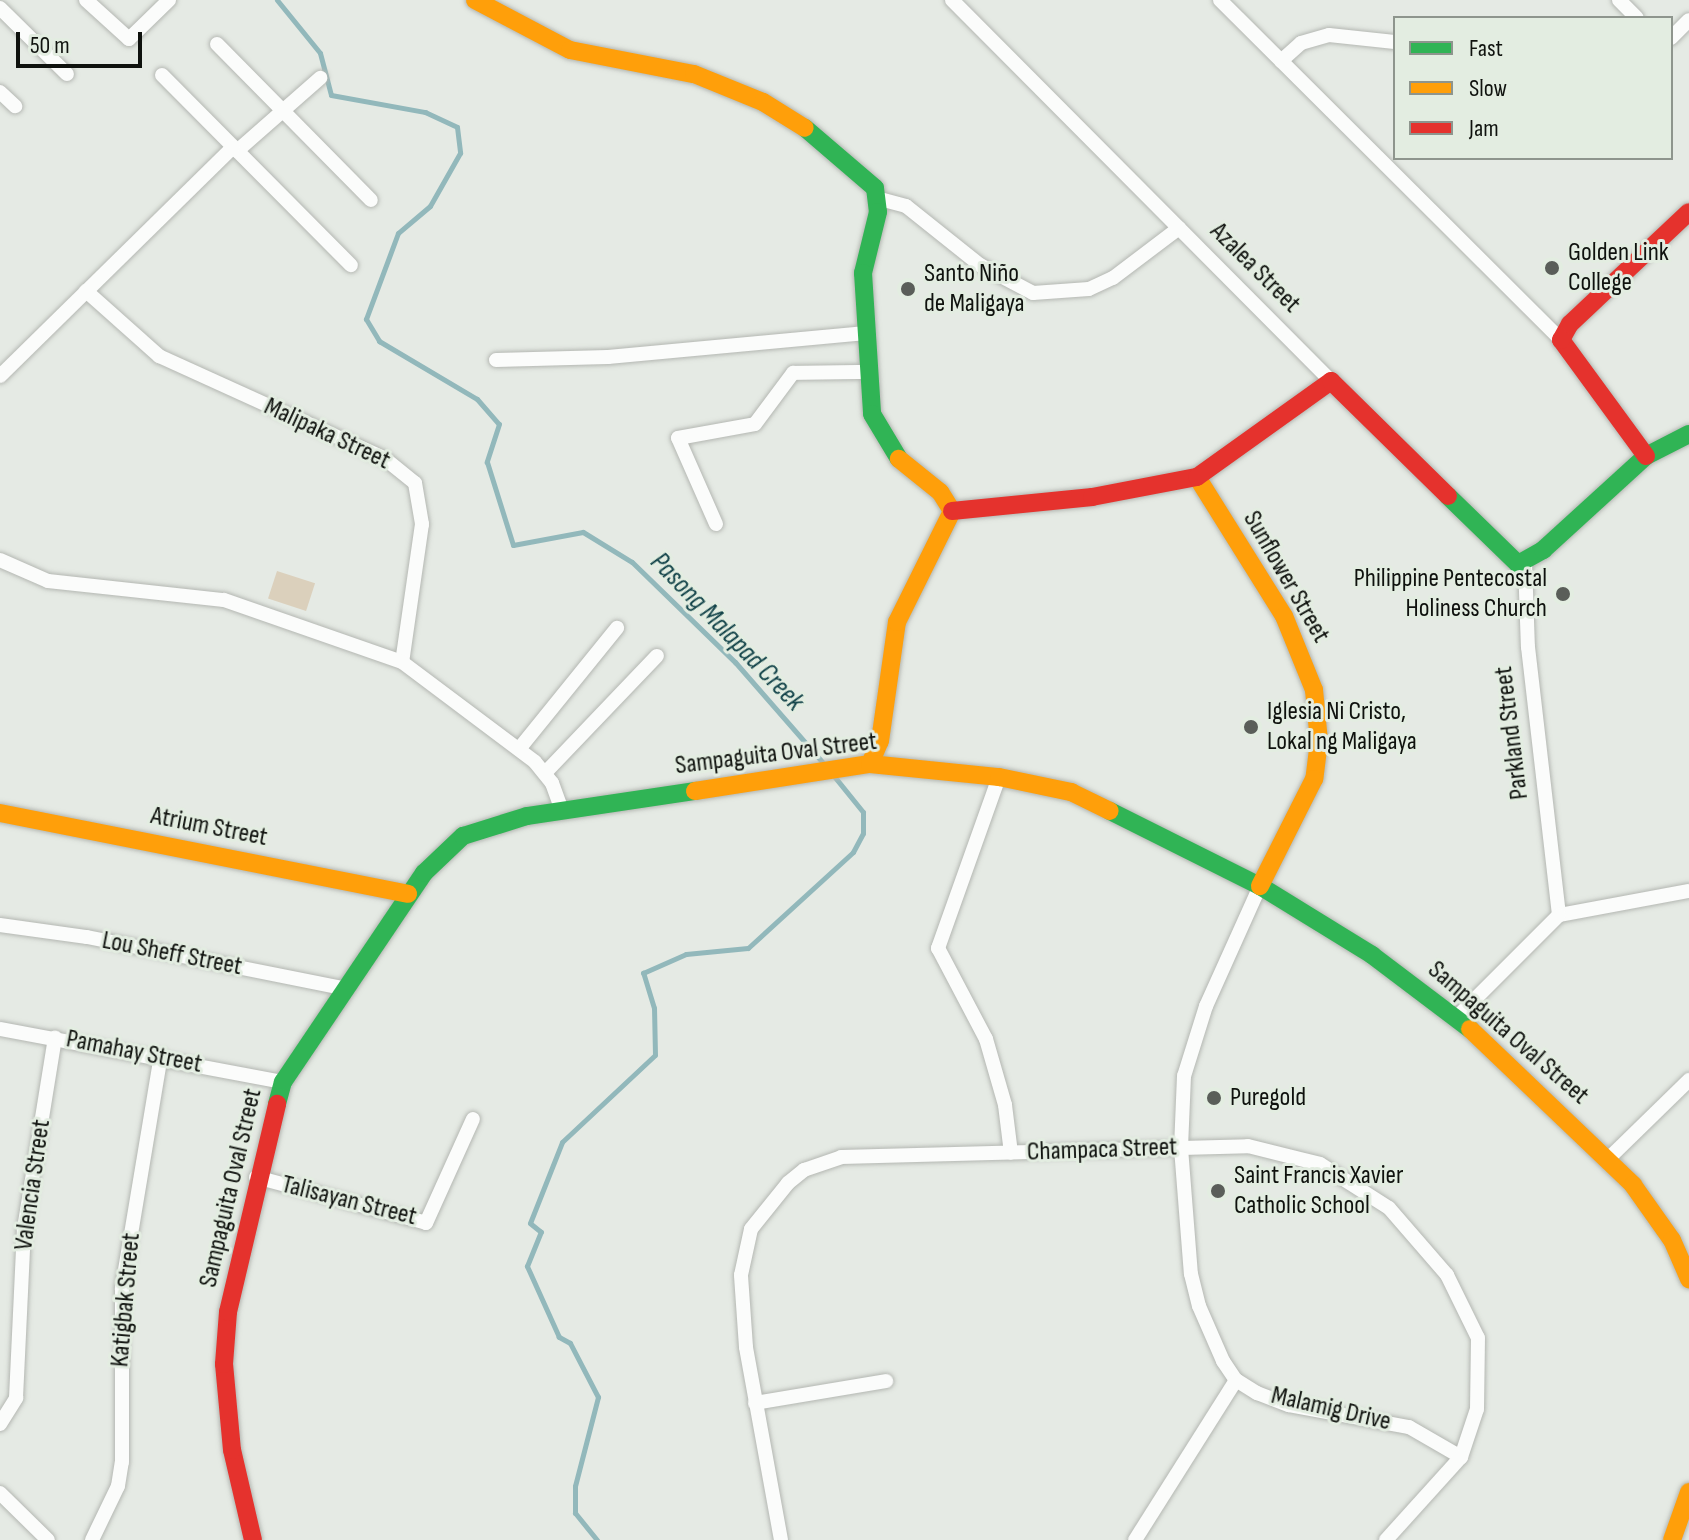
<!DOCTYPE html>
<meta charset="utf-8">
<style>
body{margin:0}
#map{position:relative;width:1689px;height:1540px;overflow:hidden;background:#e5eae4;font-family:"Sofia Sans Condensed",sans-serif}
div>[style]{position:absolute}
.green>*{inset:0;background:#dbd0bc;transform-origin:0 0}
.stream>*{height:5px;margin:-2.5px;padding:0 2.5px;transform-origin:2.5px;border-radius:2.5px;background:#92b8bb}
.roads{filter:drop-shadow(0 0 2px #b4b7b2) drop-shadow(0 0 2px #b4b7b2)}
.street>*{height:14px;margin:-7px;padding:0 7px;transform-origin:7px;border-radius:7px;background:#fbfcfb}
.fast>*{height:18px;margin:-9px;padding:0 9px;transform-origin:9px;border-radius:9px;background:#30b455}
.slow>*{height:18px;margin:-9px;padding:0 9px;transform-origin:9px;border-radius:9px;background:#ff9f0a}
.jam>*{height:18px;margin:-9px;padding:0 9px;transform-origin:9px;border-radius:9px;background:#e5322d}
.dots>*{width:22px;height:22px;translate:-50% -50%;box-sizing:border-box;border:4px solid #e3ede1;border-radius:50%}
span{translate:-50% -50%;white-space:nowrap;text-align:center;line-height:1.15;-webkit-text-stroke:6px #e3ede1;paint-order:stroke}
.poi-label{font-size:26px;color:#0f120e}
.left{translate:0 -50%;text-align:left}
.right{translate:-100% -50%;text-align:right}
.street-label{font-size:26px;color:#0f120e}
.water-label{font-size:28px;color:#114248;font-style:italic}
.legend{position:absolute;left:1393px;top:16px;width:280px;height:144px;box-sizing:border-box;background:#e3ede1;border:2px solid #8e958d;margin:0;padding:10px 14px;list-style:none;font-size:24px;color:#0f120e}
.legend li{display:flex;align-items:center;gap:16px;height:40px}
.legend b{width:40px;border:2px solid #8e958d}
.scale{position:absolute;left:16px;top:32px;width:126px;height:36px;box-sizing:border-box;border:4px solid #0f120e;border-top:0;padding-left:10px;font-size:24px;line-height:28px;white-space:nowrap;color:#0f120e;-webkit-text-stroke:6px #e3ede1;paint-order:stroke}
</style>
<div id="map">
<div class="green">
<div style="left:277px;top:571px;width:40px;height:29px;rotate:18deg"></div>
</div>
<div class="stream">
<div style="left:277px;top:0;width:68px;rotate:50.9deg"></div>
<div style="left:320px;top:53px;width:43px;rotate:75.3deg"></div>
<div style="left:331px;top:95px;width:96px;rotate:10.3deg"></div>
<div style="left:425px;top:112px;width:35px;rotate:25deg"></div>
<div style="left:457px;top:127px;width:26px;rotate:83deg"></div>
<div style="left:460px;top:153px;width:61px;rotate:119.5deg"></div>
<div style="left:430px;top:206px;width:42px;rotate:139.8deg"></div>
<div style="left:398px;top:233px;width:92px;rotate:110.4deg"></div>
<div style="left:366px;top:319px;width:26px;rotate:59deg"></div>
<div style="left:379px;top:341px;width:114px;rotate:30.6deg"></div>
<div style="left:477px;top:399px;width:33px;rotate:49deg"></div>
<div style="left:499px;top:424px;width:40px;rotate:108deg"></div>
<div style="left:487px;top:462px;width:87px;rotate:72.6deg"></div>
<div style="left:513px;top:545px;width:71px;rotate:-10.5deg"></div>
<div style="left:583px;top:532px;width:57px;rotate:31.5deg"></div>
<div style="left:632px;top:562px;width:144px;rotate:44.2deg"></div>
<div style="left:735px;top:662px;width:135px;rotate:48.9deg"></div>
<div style="left:597px;top:1540px;width:35px;rotate:-129deg"></div>
<div style="left:575px;top:1513px;width:27px;rotate:-90deg"></div>
<div style="left:575px;top:1486px;width:92px;rotate:-75.5deg"></div>
<div style="left:598px;top:1397px;width:61px;rotate:-117.4deg"></div>
<div style="left:570px;top:1343px;width:13px;rotate:-151deg"></div>
<div style="left:559px;top:1337px;width:78px;rotate:-114.3deg"></div>
<div style="left:527px;top:1266px;width:37px;rotate:-68deg"></div>
<div style="left:541px;top:1232px;width:14px;rotate:-141deg"></div>
<div style="left:530px;top:1223px;width:87px;rotate:-68.4deg"></div>
<div style="left:562px;top:1142px;width:127px;rotate:-43.1deg"></div>
<div style="left:655px;top:1055px;width:47px;rotate:-91.2deg"></div>
<div style="left:654px;top:1008px;width:37px;rotate:-107deg"></div>
<div style="left:643px;top:973px;width:47px;rotate:-23.8deg"></div>
<div style="left:686px;top:954px;width:62px;rotate:-5.5deg"></div>
<div style="left:748px;top:948px;width:142px;rotate:-42.4deg"></div>
<div style="left:853px;top:852px;width:21px;rotate:-62deg"></div>
<div style="left:863px;top:833px;width:21px;rotate:-90deg"></div>
<div style="left:863px;top:812px;width:48px;rotate:-129deg"></div>
</div>
<div class="roads">
<div class="street">
<div style="left:86px;top:0;width:58px;rotate:42.2deg"></div>
<div style="left:129px;top:39px;width:56px;rotate:-44.3deg"></div>
<div style="left:952px;top:0;width:537px;rotate:45.15deg"></div>
<div style="left:1220px;top:0;width:482px;rotate:44.9deg"></div>
<div style="left:1619px;top:0;width:25px;rotate:45deg"></div>
<div style="left:0;top:8px;width:94px;rotate:44.6deg"></div>
<div style="left:1671px;top:38px;width:25px;rotate:-45deg"></div>
<div style="left:217px;top:44px;width:219px;rotate:45.4deg"></div>
<div style="left:1281px;top:61px;width:27px;rotate:-42deg"></div>
<div style="left:1301px;top:43px;width:29px;rotate:-16deg"></div>
<div style="left:1329px;top:35px;width:66px;rotate:6.1deg"></div>
<div style="left:162px;top:75px;width:268px;rotate:45.2deg"></div>
<div style="left:0;top:92px;width:21px;rotate:43deg"></div>
<div style="left:237px;top:151px;width:111px;rotate:-41.3deg"></div>
<div style="left:880px;top:199px;width:27px;rotate:15deg"></div>
<div style="left:906px;top:206px;width:95px;rotate:38.6deg"></div>
<div style="left:980px;top:265px;width:60px;rotate:27.8deg"></div>
<div style="left:1033px;top:293px;width:56px;rotate:-4.1deg"></div>
<div style="left:1089px;top:289px;width:26px;rotate:-25deg"></div>
<div style="left:1113px;top:278px;width:83px;rotate:-37.1deg"></div>
<div style="left:86px;top:291px;width:98px;rotate:41.7deg"></div>
<div style="left:159px;top:356px;width:247px;rotate:24.4deg"></div>
<div style="left:384px;top:458px;width:40px;rotate:39deg"></div>
<div style="left:415px;top:483px;width:42px;rotate:80.3deg"></div>
<div style="left:422px;top:524px;width:139px;rotate:98.2deg"></div>
<div style="left:496px;top:360px;width:112px;rotate:-1.5deg"></div>
<div style="left:608px;top:357px;width:259px;rotate:-5.3deg"></div>
<div style="left:0;top:376px;width:327px;rotate:-44.5deg"></div>
<div style="left:716px;top:524px;width:94px;rotate:-113.8deg"></div>
<div style="left:678px;top:438px;width:78px;rotate:-10.3deg"></div>
<div style="left:755px;top:424px;width:64px;rotate:-53.3deg"></div>
<div style="left:793px;top:373px;width:75px;rotate:-0.8deg"></div>
<div style="left:0;top:560px;width:52px;rotate:23.6deg"></div>
<div style="left:48px;top:581px;width:177px;rotate:6.2deg"></div>
<div style="left:224px;top:600px;width:188px;rotate:19.2deg"></div>
<div style="left:402px;top:662px;width:166px;rotate:36.9deg"></div>
<div style="left:535px;top:762px;width:27px;rotate:51deg"></div>
<div style="left:552px;top:783px;width:29px;rotate:70deg"></div>
<div style="left:1525px;top:563px;width:84px;rotate:88deg"></div>
<div style="left:1528px;top:647px;width:270px;rotate:83.4deg"></div>
<div style="left:519px;top:749px;width:156px;rotate:-51deg"></div>
<div style="left:545px;top:773px;width:162px;rotate:-46.3deg"></div>
<div style="left:999px;top:777px;width:182px;rotate:109.6deg"></div>
<div style="left:938px;top:948px;width:103px;rotate:62.2deg"></div>
<div style="left:986px;top:1039px;width:69px;rotate:73.9deg"></div>
<div style="left:1005px;top:1105px;width:48px;rotate:82.9deg"></div>
<div style="left:1260px;top:886px;width:132px;rotate:114.2deg"></div>
<div style="left:1206px;top:1006px;width:73px;rotate:107.4deg"></div>
<div style="left:1184px;top:1076px;width:72px;rotate:92.4deg"></div>
<div style="left:1181px;top:1148px;width:126px;rotate:85.5deg"></div>
<div style="left:1191px;top:1274px;width:33px;rotate:76deg"></div>
<div style="left:1199px;top:1306px;width:60px;rotate:66.4deg"></div>
<div style="left:1223px;top:1361px;width:23px;rotate:56deg"></div>
<div style="left:1236px;top:1380px;width:25px;rotate:32deg"></div>
<div style="left:1257px;top:1393px;width:34px;rotate:21deg"></div>
<div style="left:1289px;top:1405px;width:122px;rotate:10.4deg"></div>
<div style="left:1409px;top:1427px;width:60px;rotate:30deg"></div>
<div style="left:1559px;top:915px;width:132px;rotate:-10.5deg"></div>
<div style="left:0;top:925px;width:88px;rotate:7.9deg"></div>
<div style="left:87px;top:937px;width:261px;rotate:11.3deg"></div>
<div style="left:1457px;top:1017px;width:144px;rotate:-45deg"></div>
<div style="left:0;top:1029px;width:288px;rotate:10.6deg"></div>
<div style="left:1609px;top:1158px;width:112px;rotate:-44.3deg"></div>
<div style="left:256px;top:1177px;width:176px;rotate:15.1deg"></div>
<div style="left:426px;top:1223px;width:114px;rotate:-65.7deg"></div>
<div style="left:755px;top:1403px;width:133px;rotate:-9.5deg"></div>
<div style="left:0;top:1424px;width:31px;rotate:-58deg"></div>
<div style="left:16px;top:1398px;width:169px;rotate:-87.3deg"></div>
<div style="left:24px;top:1229px;width:194px;rotate:-80.8deg"></div>
<div style="left:0;top:1493px;width:67px;rotate:44.4deg"></div>
<div style="left:92px;top:1540px;width:60px;rotate:-64.3deg"></div>
<div style="left:118px;top:1486px;width:24px;rotate:-81deg"></div>
<div style="left:122px;top:1462px;width:174px;rotate:-90deg"></div>
<div style="left:122px;top:1288px;width:235px;rotate:-80.5deg"></div>
<div style="left:781px;top:1540px;width:196px;rotate:-100.3deg"></div>
<div style="left:746px;top:1347px;width:72px;rotate:-94deg"></div>
<div style="left:741px;top:1275px;width:47px;rotate:-77.7deg"></div>
<div style="left:751px;top:1229px;width:59px;rotate:-51.2deg"></div>
<div style="left:788px;top:1183px;width:21px;rotate:-39deg"></div>
<div style="left:804px;top:1170px;width:39px;rotate:-19deg"></div>
<div style="left:841px;top:1157px;width:407px;rotate:-1.5deg"></div>
<div style="left:1248px;top:1146px;width:74px;rotate:14deg"></div>
<div style="left:1320px;top:1164px;width:82px;rotate:32.5deg"></div>
<div style="left:1389px;top:1208px;width:89px;rotate:49.1deg"></div>
<div style="left:1447px;top:1275px;width:70px;rotate:63.8deg"></div>
<div style="left:1478px;top:1338px;width:71px;rotate:90.8deg"></div>
<div style="left:1477px;top:1409px;width:51px;rotate:108.4deg"></div>
<div style="left:1461px;top:1457px;width:112px;rotate:132.1deg"></div>
<div style="left:1135px;top:1540px;width:189px;rotate:-57.7deg"></div>
</div>
<div class="fast">
<div style="left:805px;top:128px;width:92px;rotate:40.6deg"></div>
<div style="left:875px;top:188px;width:24px;rotate:83deg"></div>
<div style="left:878px;top:212px;width:63px;rotate:103.8deg"></div>
<div style="left:863px;top:273px;width:141px;rotate:86.3deg"></div>
<div style="left:872px;top:414px;width:52px;rotate:59deg"></div>
<div style="left:1448px;top:496px;width:98px;rotate:44.2deg"></div>
<div style="left:1518px;top:564px;width:29px;rotate:-29deg"></div>
<div style="left:1543px;top:550px;width:139px;rotate:-42.4deg"></div>
<div style="left:1646px;top:456px;width:48px;rotate:-27.1deg"></div>
<div style="left:1110px;top:811px;width:168px;rotate:26.6deg"></div>
<div style="left:1260px;top:886px;width:132px;rotate:31.6deg"></div>
<div style="left:1372px;top:955px;width:123px;rotate:37.1deg"></div>
<div style="left:277px;top:1104px;width:23px;rotate:-75deg"></div>
<div style="left:283px;top:1082px;width:252px;rotate:-56deg"></div>
<div style="left:424px;top:873px;width:54px;rotate:-43.5deg"></div>
<div style="left:463px;top:836px;width:67px;rotate:-17.4deg"></div>
<div style="left:527px;top:816px;width:170px;rotate:-8.5deg"></div>
</div>
<div class="slow">
<div style="left:475px;top:0;width:107px;rotate:27.8deg"></div>
<div style="left:570px;top:50px;width:126px;rotate:11deg"></div>
<div style="left:694px;top:74px;width:74px;rotate:22.1deg"></div>
<div style="left:763px;top:102px;width:49px;rotate:31.8deg"></div>
<div style="left:1197px;top:477px;width:164px;rotate:58deg"></div>
<div style="left:1284px;top:616px;width:80px;rotate:67.9deg"></div>
<div style="left:1314px;top:690px;width:51px;rotate:84.4deg"></div>
<div style="left:1319px;top:741px;width:38px;rotate:97deg"></div>
<div style="left:1314px;top:779px;width:120px;rotate:116.8deg"></div>
<div style="left:870px;top:764px;width:25px;rotate:-67deg"></div>
<div style="left:880px;top:741px;width:120px;rotate:-81.9deg"></div>
<div style="left:897px;top:622px;width:124px;rotate:-63.6deg"></div>
<div style="left:952px;top:511px;width:22px;rotate:-122deg"></div>
<div style="left:940px;top:492px;width:53px;rotate:-141.2deg"></div>
<div style="left:695px;top:791px;width:177px;rotate:-8.8deg"></div>
<div style="left:870px;top:764px;width:130px;rotate:5.8deg"></div>
<div style="left:999px;top:777px;width:74px;rotate:11.8deg"></div>
<div style="left:1071px;top:792px;width:43px;rotate:26deg"></div>
<div style="left:0;top:813px;width:416px;rotate:11.2deg"></div>
<div style="left:1470px;top:1029px;width:226px;rotate:43.7deg"></div>
<div style="left:1633px;top:1185px;width:67px;rotate:54.7deg"></div>
<div style="left:1672px;top:1240px;width:43px;rotate:66.4deg"></div>
<div style="left:1672px;top:1540px;width:51px;rotate:-70.5deg"></div>
</div>
<div class="jam">
<div style="left:1646px;top:456px;width:144px;rotate:-126.2deg"></div>
<div style="left:1561px;top:340px;width:18px;rotate:-61deg"></div>
<div style="left:1570px;top:324px;width:163px;rotate:-43.3deg"></div>
<div style="left:952px;top:511px;width:141px;rotate:-5.7deg"></div>
<div style="left:1092px;top:497px;width:107px;rotate:-10.8deg"></div>
<div style="left:1197px;top:477px;width:165px;rotate:-35.6deg"></div>
<div style="left:1331px;top:381px;width:164px;rotate:44.5deg"></div>
<div style="left:253px;top:1540px;width:92px;rotate:-103.1deg"></div>
<div style="left:232px;top:1450px;width:86px;rotate:-95.3deg"></div>
<div style="left:224px;top:1364px;width:52px;rotate:-85.6deg"></div>
<div style="left:228px;top:1312px;width:214px;rotate:-76.7deg"></div>
</div>
</div>
<div class="dots">
<div style="left:1552px;top:268px;background:#5a5e59"></div>
<div style="left:908px;top:289px;background:#5a5e59"></div>
<div style="left:1563px;top:594px;background:#5a5e59"></div>
<div style="left:1251px;top:727px;background:#5a5e59"></div>
<div style="left:1214px;top:1098px;background:#5a5e59"></div>
<div style="left:1218px;top:1191px;background:#5a5e59"></div>
</div>
<div class="poi-label">
<span class="left" style="left:1568px;top:268px">Golden Link<br>College</span>
<span class="left" style="left:924px;top:289px">Santo Niño<br>de Maligaya</span>
<span class="right" style="left:1547px;top:594px">Philippine Pentecostal<br>Holiness Church</span>
<span class="left" style="left:1267px;top:727px">Iglesia Ni Cristo,<br>Lokal ng Maligaya</span>
<span class="left" style="left:1230px;top:1098px">Puregold</span>
<span class="left" style="left:1234px;top:1191px">Saint Francis Xavier<br>Catholic School</span>
</div>
<div class="street-label">
<span style="left:1255px;top:268px;rotate:45deg">Azalea Street</span>
<span style="left:327px;top:434px;rotate:25deg">Malipaka Street</span>
<span style="left:1286px;top:577px;rotate:60deg">Sunflower Street</span>
<span style="left:1512px;top:733px;rotate:-97deg">Parkland Street</span>
<span style="left:776px;top:754px;rotate:-7deg">Sampaguita Oval Street</span>
<span style="left:209px;top:827px;rotate:11deg">Atrium Street</span>
<span style="left:172px;top:954px;rotate:11deg">Lou Sheff Street</span>
<span style="left:1508px;top:1033px;rotate:41deg">Sampaguita Oval Street</span>
<span style="left:134px;top:1052px;rotate:11deg">Pamahay Street</span>
<span style="left:1102px;top:1150px;rotate:-2deg">Champaca Street</span>
<span style="left:33px;top:1185px;rotate:-82deg">Valencia Street</span>
<span style="left:231px;top:1188px;rotate:-77deg">Sampaguita Oval Street</span>
<span style="left:349px;top:1201px;rotate:14deg">Talisayan Street</span>
<span style="left:126px;top:1300px;rotate:-85deg">Katigbak Street</span>
<span style="left:1331px;top:1409px;rotate:13deg">Malamig Drive</span>
</div>
<div class="water-label">
<span style="left:727px;top:632px;rotate:46deg">Pasong Malapad Creek</span>
</div>
<ul class="legend">
<li><b style="height:10px;background:#30b455"></b>Fast</li>
<li><b style="height:10px;background:#ff9f0a"></b>Slow</li>
<li><b style="height:10px;background:#e5322d"></b>Jam</li>
</ul>
<div class="scale">50 m</div>
</div>
